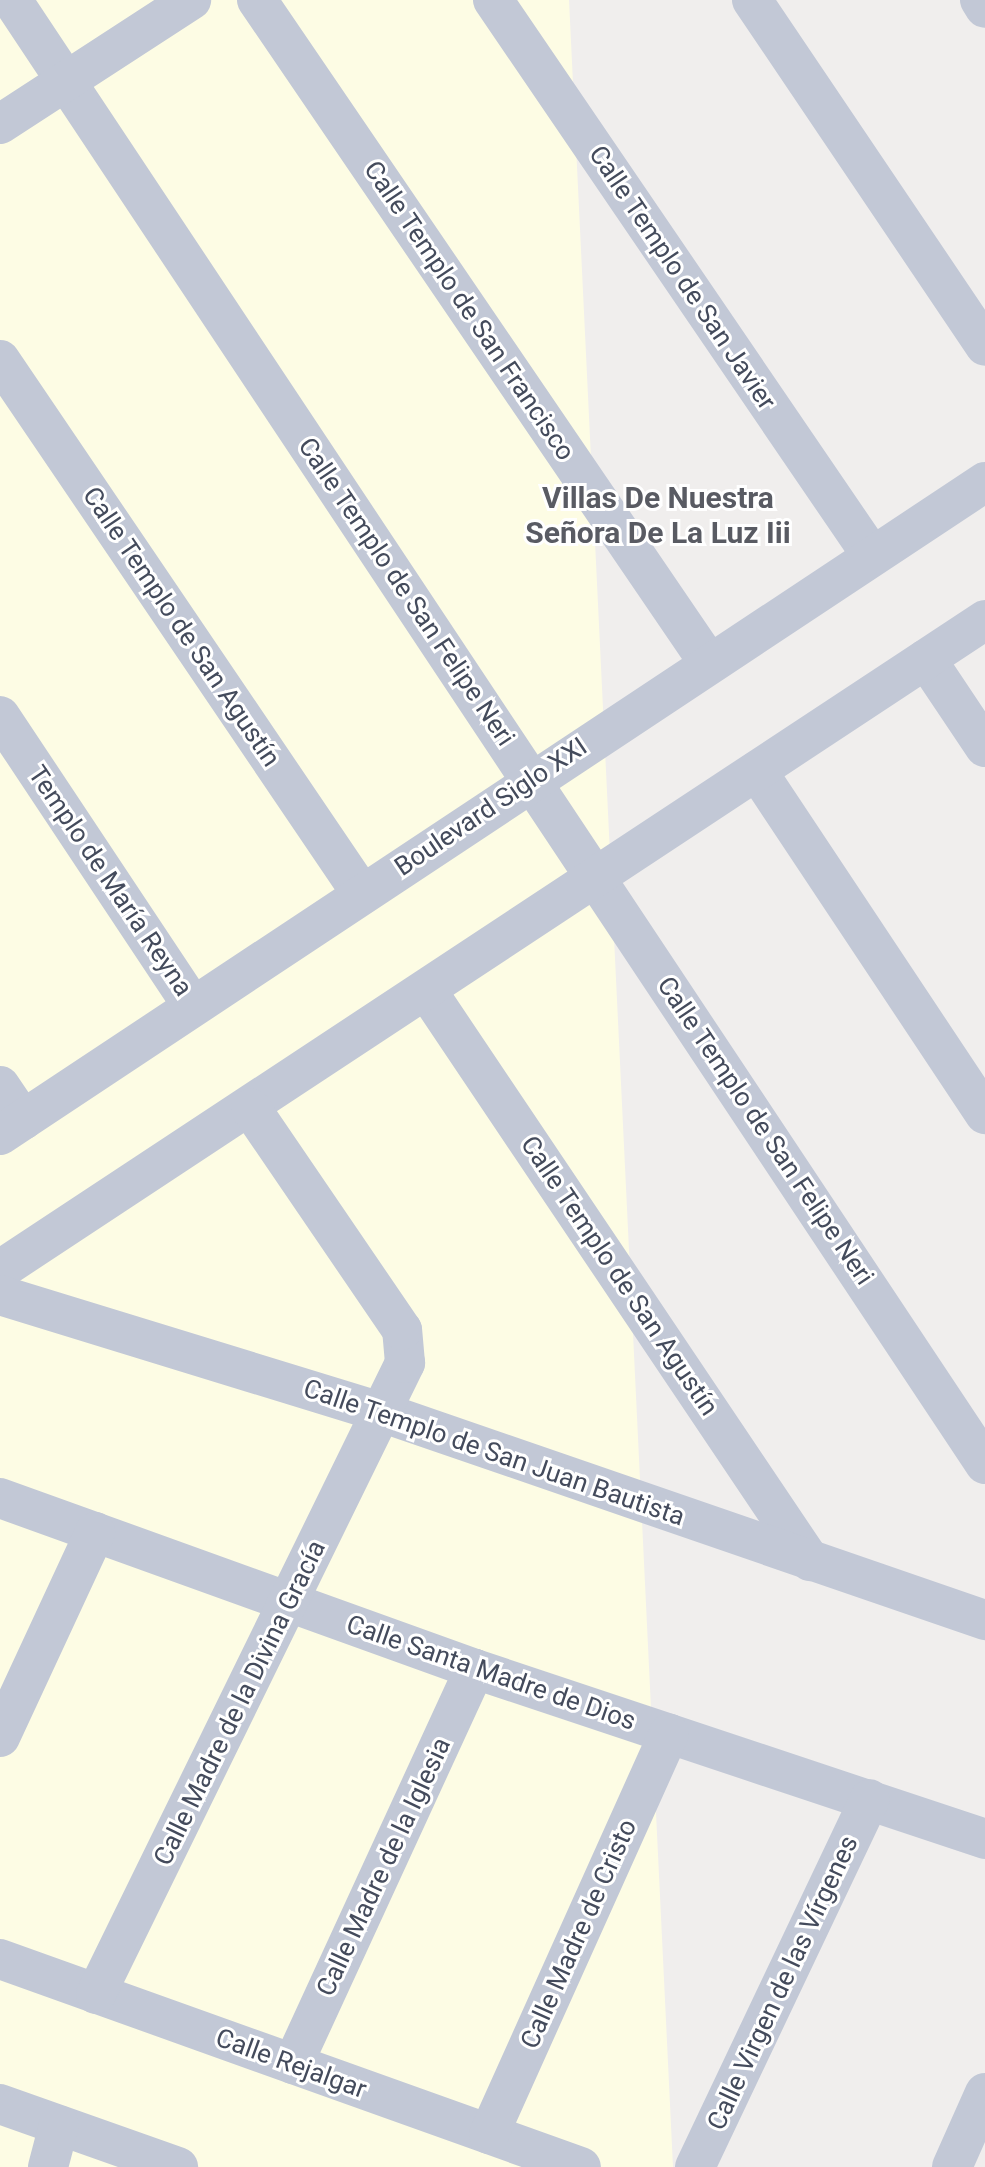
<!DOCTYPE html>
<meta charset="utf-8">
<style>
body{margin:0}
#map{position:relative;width:985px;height:2167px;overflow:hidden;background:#f0eeed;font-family:Roboto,sans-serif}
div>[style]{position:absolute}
.commercial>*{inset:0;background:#fdfce4}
.minor>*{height:40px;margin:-20px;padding:0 20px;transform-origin:20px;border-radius:20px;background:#c2c8d6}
span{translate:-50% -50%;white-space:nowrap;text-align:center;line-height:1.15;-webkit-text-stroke:6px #fff;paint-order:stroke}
.street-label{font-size:26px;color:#444b5c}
.quarter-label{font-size:30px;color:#595b63;font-weight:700}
</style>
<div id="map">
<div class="commercial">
<div style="clip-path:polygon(0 0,569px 0,673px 2167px,0 2167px)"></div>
</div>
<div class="minor">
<div style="left:12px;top:0;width:1758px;rotate:56.39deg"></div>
<div style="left:257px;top:0;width:802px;rotate:55.72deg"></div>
<div style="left:493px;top:0;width:673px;rotate:55.72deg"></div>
<div style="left:752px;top:0;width:417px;rotate:56deg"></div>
<div style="left:980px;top:0;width:9px;rotate:58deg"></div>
<div style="left:0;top:124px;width:228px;rotate:-33deg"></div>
<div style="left:0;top:360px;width:645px;rotate:55.87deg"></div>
<div style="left:926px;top:659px;width:106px;rotate:56.2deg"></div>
<div style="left:0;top:716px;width:348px;rotate:56.4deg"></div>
<div style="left:757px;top:771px;width:412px;rotate:56.4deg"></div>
<div style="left:427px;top:991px;width:687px;rotate:56.1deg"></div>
<div style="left:0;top:1086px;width:41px;rotate:55.9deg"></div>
<div style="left:0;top:1135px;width:1182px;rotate:-33.54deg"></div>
<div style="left:0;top:1270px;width:1180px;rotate:-33.42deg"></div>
<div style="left:0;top:1295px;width:402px;rotate:17.1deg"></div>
<div style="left:384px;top:1413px;width:636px;rotate:19.01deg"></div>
<div style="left:0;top:1498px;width:505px;rotate:19.8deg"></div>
<div style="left:475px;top:1669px;width:538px;rotate:18.43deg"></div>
<div style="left:0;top:1737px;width:226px;rotate:-65.1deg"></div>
<div style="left:0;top:1959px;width:617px;rotate:19.7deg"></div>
<div style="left:96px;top:1994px;width:703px;rotate:-63.91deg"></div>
<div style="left:405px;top:1363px;width:33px;rotate:-95deg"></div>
<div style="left:402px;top:1330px;width:268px;rotate:-124.3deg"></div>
<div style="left:293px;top:2064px;width:435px;rotate:-65.3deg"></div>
<div style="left:0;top:2104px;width:189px;rotate:19.5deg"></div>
<div style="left:489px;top:2134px;width:439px;rotate:-65.8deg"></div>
<div style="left:48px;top:2167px;width:43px;rotate:-75.3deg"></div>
<div style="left:695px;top:2167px;width:407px;rotate:-64.6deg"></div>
<div style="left:952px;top:2167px;width:81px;rotate:-66deg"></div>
</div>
<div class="street-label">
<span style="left:682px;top:278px;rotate:56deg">Calle Templo de San Javier</span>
<span style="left:469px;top:311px;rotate:56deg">Calle Templo de San Francisco</span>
<span style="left:406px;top:592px;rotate:56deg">Calle Templo de San Felipe Neri</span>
<span style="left:181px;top:627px;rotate:56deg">Calle Templo de San Agustín</span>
<span style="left:491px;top:807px;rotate:-34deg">Boulevard Siglo XXI</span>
<span style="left:110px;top:881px;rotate:56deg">Templo de María Reyna</span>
<span style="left:765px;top:1131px;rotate:56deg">Calle Templo de San Felipe Neri</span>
<span style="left:619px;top:1276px;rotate:56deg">Calle Templo de San Agustín</span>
<span style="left:494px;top:1453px;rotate:19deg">Calle Templo de San Juan Bautista</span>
<span style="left:491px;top:1673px;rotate:19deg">Calle Santa Madre de Dios</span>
<span style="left:240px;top:1703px;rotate:-64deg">Calle Madre de la Divina Gracía</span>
<span style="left:384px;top:1867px;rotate:-65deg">Calle Madre de la Iglesia</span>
<span style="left:579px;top:1934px;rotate:-66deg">Calle Madre de Cristo</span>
<span style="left:783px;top:1983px;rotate:-65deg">Calle Virgen de las Vírgenes</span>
<span style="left:291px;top:2064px;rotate:20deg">Calle Rejalgar</span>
</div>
<div class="quarter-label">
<span style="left:658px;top:515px">Villas De Nuestra<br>Señora De La Luz Iii</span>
</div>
</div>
